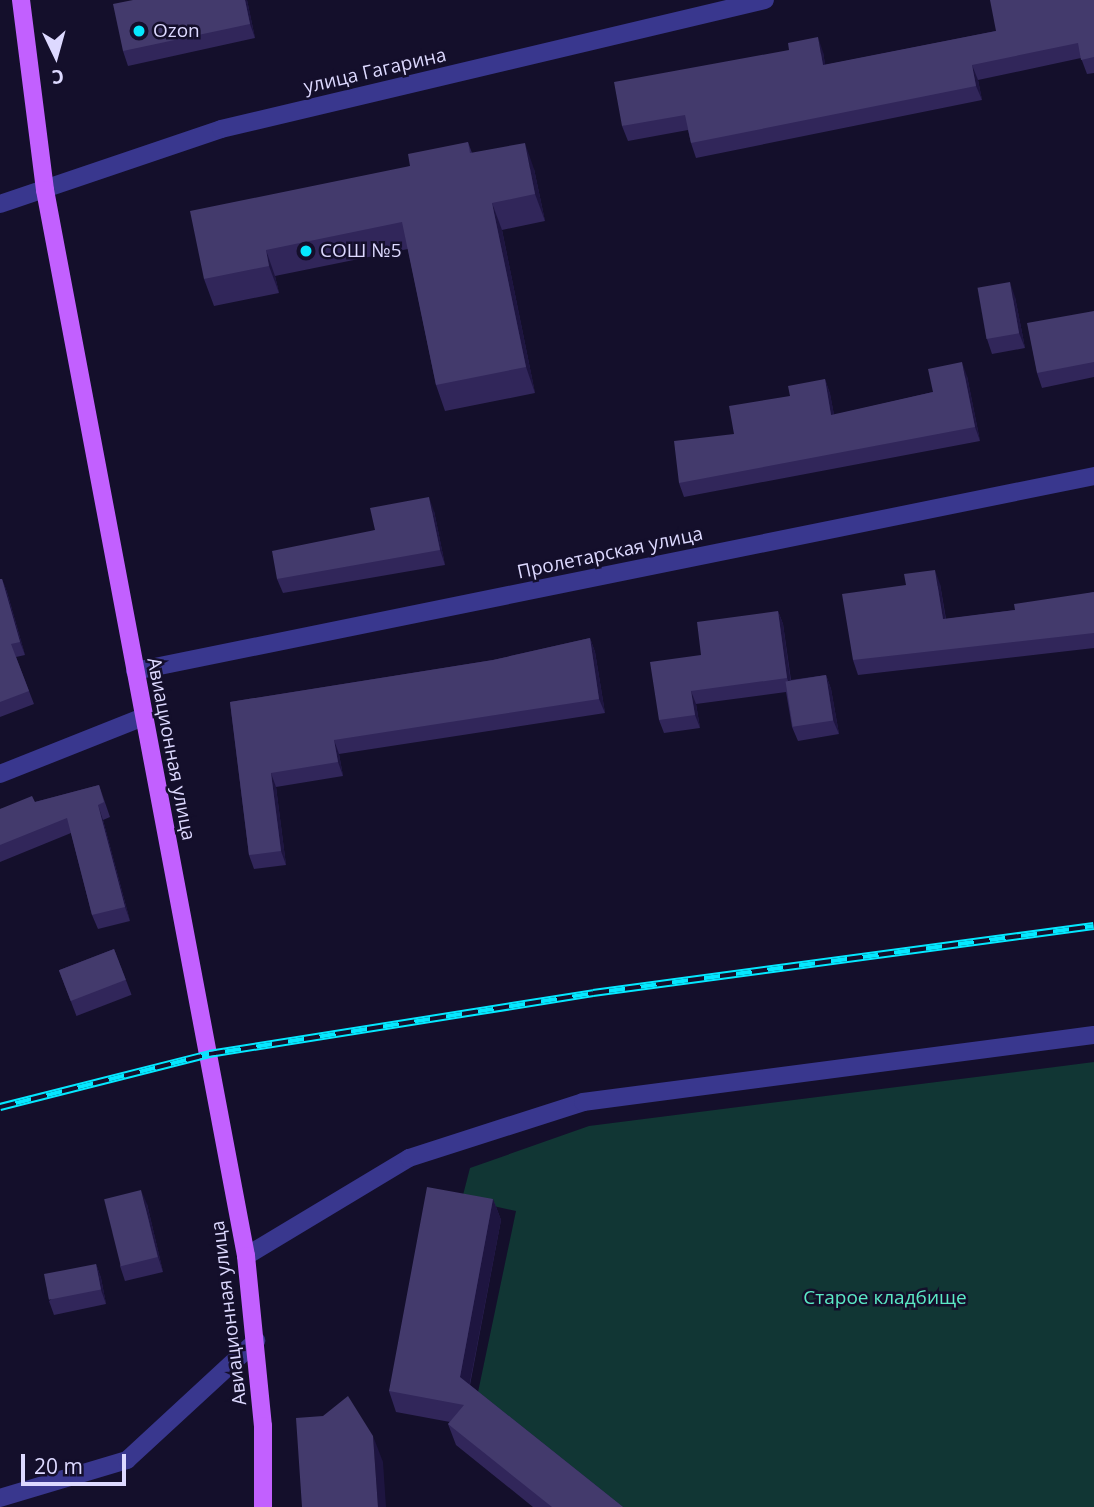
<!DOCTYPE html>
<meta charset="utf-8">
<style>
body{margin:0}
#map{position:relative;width:1094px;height:1507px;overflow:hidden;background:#140f2b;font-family:"Open Sans",sans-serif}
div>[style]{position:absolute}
.green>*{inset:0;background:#113634}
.minor>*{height:18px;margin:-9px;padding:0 9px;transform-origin:9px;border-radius:9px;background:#39378e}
.major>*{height:18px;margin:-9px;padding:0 9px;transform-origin:9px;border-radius:9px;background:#c260ff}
.rail>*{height:8px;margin-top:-4px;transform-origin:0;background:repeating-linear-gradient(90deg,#140f2b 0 16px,#05e8ff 0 32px);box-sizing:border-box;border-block:2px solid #05e8ff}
.wall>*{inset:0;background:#31265a;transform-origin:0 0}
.shaded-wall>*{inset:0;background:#1e1540}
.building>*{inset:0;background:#433a6c;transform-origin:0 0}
.dots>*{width:19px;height:19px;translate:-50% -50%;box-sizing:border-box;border:4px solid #140f2b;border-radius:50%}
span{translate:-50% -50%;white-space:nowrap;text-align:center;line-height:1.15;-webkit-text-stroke:5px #140f2b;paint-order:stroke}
.poi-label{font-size:19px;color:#ddd9ff}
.left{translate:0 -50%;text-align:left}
.street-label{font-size:19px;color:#ddd9ff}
.park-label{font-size:19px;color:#5be9c5}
.north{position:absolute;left:21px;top:21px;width:70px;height:70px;-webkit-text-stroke:5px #140f2b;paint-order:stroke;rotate:175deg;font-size:19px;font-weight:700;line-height:28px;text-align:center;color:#ddd9ff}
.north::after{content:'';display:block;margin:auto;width:24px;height:32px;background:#ddd9ff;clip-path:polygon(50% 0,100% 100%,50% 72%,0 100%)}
.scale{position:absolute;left:21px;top:1454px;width:105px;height:32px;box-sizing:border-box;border:4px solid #ddd9ff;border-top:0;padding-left:9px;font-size:21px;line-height:24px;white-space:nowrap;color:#ddd9ff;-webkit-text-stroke:5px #140f2b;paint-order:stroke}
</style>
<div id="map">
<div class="green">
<div style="clip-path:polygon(1094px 1062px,1094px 1507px,622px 1507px,477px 1397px,516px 1211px,462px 1199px,470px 1168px,589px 1126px)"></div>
</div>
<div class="minor">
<div style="left:0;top:204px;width:233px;rotate:-18.7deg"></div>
<div style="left:221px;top:129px;width:559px;rotate:-13.34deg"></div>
<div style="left:135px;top:671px;width:979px;rotate:-11.49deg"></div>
<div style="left:0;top:774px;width:154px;rotate:-21.7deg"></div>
<div style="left:246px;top:1256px;width:190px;rotate:-31deg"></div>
<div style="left:409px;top:1158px;width:183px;rotate:-17.8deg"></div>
<div style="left:583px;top:1102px;width:515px;rotate:-7.47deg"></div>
<div style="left:0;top:1498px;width:133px;rotate:-16.7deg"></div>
<div style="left:127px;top:1460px;width:176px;rotate:-42.7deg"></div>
</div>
<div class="major">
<div style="left:21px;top:0;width:192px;rotate:82.8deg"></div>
<div style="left:45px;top:190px;width:1085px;rotate:79.32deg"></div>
<div style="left:246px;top:1256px;width:171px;rotate:84.3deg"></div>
<div style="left:263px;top:1426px;width:81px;rotate:90deg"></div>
</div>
<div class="rail">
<div style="left:0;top:1107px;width:216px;rotate:-14.2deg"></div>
<div style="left:209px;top:1054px;width:389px;rotate:-9deg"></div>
<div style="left:593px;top:993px;width:505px;rotate:-7.62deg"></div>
</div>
<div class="wall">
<div style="clip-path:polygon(133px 0,247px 0,255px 38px,128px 66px,123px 51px)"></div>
<div style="clip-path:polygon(1094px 0,1094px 73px,1087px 74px,1081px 58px,978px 80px,982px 100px,696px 158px,691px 143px,688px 130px,628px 141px,622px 126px,823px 52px,825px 65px,996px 31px)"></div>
<div style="clip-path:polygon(468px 142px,472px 153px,534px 169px,545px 221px,502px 230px,535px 393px,445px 411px,436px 385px,408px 249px,275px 276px,279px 293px,214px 306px,204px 279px,410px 166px)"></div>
<div style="clip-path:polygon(1015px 297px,1025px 348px,992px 354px,987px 339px)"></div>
<div style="clip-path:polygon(1094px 311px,1094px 377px,1042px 388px,1037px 373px)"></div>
<div style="clip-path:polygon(967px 376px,980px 441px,684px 497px,679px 483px,734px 434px,790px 396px,825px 379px,830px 394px,834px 415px,933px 392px)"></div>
<div style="clip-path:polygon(434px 511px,445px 565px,283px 593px,277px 579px,375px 530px)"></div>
<div style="clip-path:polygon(0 579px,2px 579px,7px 592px,25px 655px,16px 657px,34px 704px,0 717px)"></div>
<div style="clip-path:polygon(940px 584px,946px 619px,1015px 610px,1094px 592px,1094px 648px,858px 675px,853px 660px)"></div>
<div style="clip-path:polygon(778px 611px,783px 624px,791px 680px,826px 675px,831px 689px,839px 734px,798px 741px,792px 727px,786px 692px,696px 704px,700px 728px,664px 733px,659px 720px,701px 655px)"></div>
<div style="clip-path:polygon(590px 638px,595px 652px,605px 713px,339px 754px,343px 776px,276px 787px,286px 865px,254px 869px,249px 855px,230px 702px,493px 660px)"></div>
<div style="clip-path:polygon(99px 785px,110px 817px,103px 820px,130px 921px,98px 929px,92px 915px,71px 833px,0 862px,0 809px,35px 802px)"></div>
<div style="left:114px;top:949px;width:49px;height:59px;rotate:69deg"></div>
<div style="clip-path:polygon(493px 1199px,501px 1220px,470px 1385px,623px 1507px,533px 1507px,456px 1445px,448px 1424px,450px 1422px,396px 1412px,389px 1391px)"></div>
<div style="clip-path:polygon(147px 1204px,163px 1272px,125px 1281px,120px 1266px)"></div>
<div style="clip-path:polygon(96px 1264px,101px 1278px,106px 1304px,54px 1315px,49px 1301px)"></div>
</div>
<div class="shaded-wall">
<div style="clip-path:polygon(245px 0,247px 0,255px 38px,250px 24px)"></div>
<div style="clip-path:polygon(818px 37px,823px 52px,828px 80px,823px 65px)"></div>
<div style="clip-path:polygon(972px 65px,978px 80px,982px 100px,976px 86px)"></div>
<div style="clip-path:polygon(525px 143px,534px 169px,545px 221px,535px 194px)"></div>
<div style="clip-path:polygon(492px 203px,502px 230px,535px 393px,526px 367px)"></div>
<div style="clip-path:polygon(266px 250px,275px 276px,279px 293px,269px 266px)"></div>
<div style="clip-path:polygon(1010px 282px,1015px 297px,1025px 348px,1019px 333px)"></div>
<div style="clip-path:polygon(962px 362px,967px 376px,980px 441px,975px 427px)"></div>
<div style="clip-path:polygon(825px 379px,830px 394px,837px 430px,831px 415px)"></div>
<div style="clip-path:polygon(429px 497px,434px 511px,445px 565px,440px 550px)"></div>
<div style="clip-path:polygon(935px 570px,940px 584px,948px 634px,943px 619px)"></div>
<div style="clip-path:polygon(2px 579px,7px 592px,25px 655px,20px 642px)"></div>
<div style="clip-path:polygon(778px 611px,783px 624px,792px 691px,787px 678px)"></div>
<div style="clip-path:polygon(590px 638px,595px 652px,605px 713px,599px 699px)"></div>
<div style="clip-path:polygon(826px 675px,831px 689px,839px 734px,833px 720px)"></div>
<div style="clip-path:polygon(691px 691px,696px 704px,700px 728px,695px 715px)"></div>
<div style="clip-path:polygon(334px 740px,339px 754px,343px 776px,338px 762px)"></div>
<div style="clip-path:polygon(271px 773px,276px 787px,286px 865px,281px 851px)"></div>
<div style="clip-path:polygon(98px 805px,103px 820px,130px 921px,125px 907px)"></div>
<div style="clip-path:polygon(141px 1190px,147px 1204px,163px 1272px,158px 1257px)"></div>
<div style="clip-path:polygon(493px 1199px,501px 1220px,467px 1398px,460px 1377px)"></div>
<div style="clip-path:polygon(96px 1264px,101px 1278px,106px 1304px,101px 1290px)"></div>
<div style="clip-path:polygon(373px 1436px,383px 1462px,386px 1507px,378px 1507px)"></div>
</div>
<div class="building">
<div style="clip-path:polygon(133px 0,245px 0,250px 24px,123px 51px,113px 4px)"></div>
<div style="clip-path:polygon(990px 0,1094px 0,1094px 57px,1081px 60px,1078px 43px,972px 65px,976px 86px,691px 143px,685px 115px,622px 126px,614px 82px,789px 50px,788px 43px,818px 37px,823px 65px,996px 31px)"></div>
<div style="clip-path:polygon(468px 142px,470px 153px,525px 143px,535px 194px,492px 203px,526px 367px,436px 385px,402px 222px,266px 250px,269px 266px,204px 279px,190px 211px,410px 166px,408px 154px)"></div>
<div style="left:1010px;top:282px;width:52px;height:33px;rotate:80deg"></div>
<div style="clip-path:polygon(1094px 311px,1094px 362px,1037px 373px,1027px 323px)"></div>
<div style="clip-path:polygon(962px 362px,975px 427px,679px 483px,674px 441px,734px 434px,729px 406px,790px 396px,788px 386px,825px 379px,831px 415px,933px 392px,928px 369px)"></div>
<div style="clip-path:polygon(429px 497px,440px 550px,277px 579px,272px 551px,375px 530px,370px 508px)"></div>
<div style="clip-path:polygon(935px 570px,943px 619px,1015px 610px,1014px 604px,1094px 592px,1094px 633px,853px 660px,842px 594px,906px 585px,904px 574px)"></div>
<div style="clip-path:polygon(0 579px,2px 579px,20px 642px,11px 644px,29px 691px,0 702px)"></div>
<div style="clip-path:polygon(778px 611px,787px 678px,691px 691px,695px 715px,659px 720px,650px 662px,701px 655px,697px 622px)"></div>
<div style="clip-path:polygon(590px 638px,599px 699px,334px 740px,338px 762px,271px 773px,281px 851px,249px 855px,230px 702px,493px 660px)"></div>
<div style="left:826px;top:675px;width:46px;height:41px;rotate:81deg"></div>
<div style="clip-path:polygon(99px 785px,104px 802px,98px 805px,125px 907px,92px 915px,67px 818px,0 845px,0 809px,32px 796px,35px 802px)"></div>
<div style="left:114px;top:949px;width:33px;height:59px;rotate:69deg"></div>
<div style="clip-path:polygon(427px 1187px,493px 1199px,460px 1377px,623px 1507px,552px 1507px,448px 1424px,464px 1405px,389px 1391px)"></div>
<div style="left:141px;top:1190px;width:69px;height:38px;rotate:76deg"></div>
<div style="left:96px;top:1264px;width:26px;height:53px;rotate:79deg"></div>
<div style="clip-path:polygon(348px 1396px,373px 1436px,378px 1507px,302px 1507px,296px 1418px,323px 1416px)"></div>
</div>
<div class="dots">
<div style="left:139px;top:31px;background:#05e8ff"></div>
<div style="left:306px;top:251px;background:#05e8ff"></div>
</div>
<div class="poi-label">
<span class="left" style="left:153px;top:31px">Ozon</span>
<span class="left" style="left:320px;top:251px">СОШ №5</span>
</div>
<div class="street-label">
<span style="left:375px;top:71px;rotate:-13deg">улица Гагарина</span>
<span style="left:610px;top:553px;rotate:-12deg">Пролетарская улица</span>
<span style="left:171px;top:749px;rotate:79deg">Авиационная улица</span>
<span style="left:229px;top:1313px;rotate:-97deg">Авиационная улица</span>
</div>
<div class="park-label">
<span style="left:885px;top:1298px">Старое кладбище</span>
</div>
<div class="north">С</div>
<div class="scale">20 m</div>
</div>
